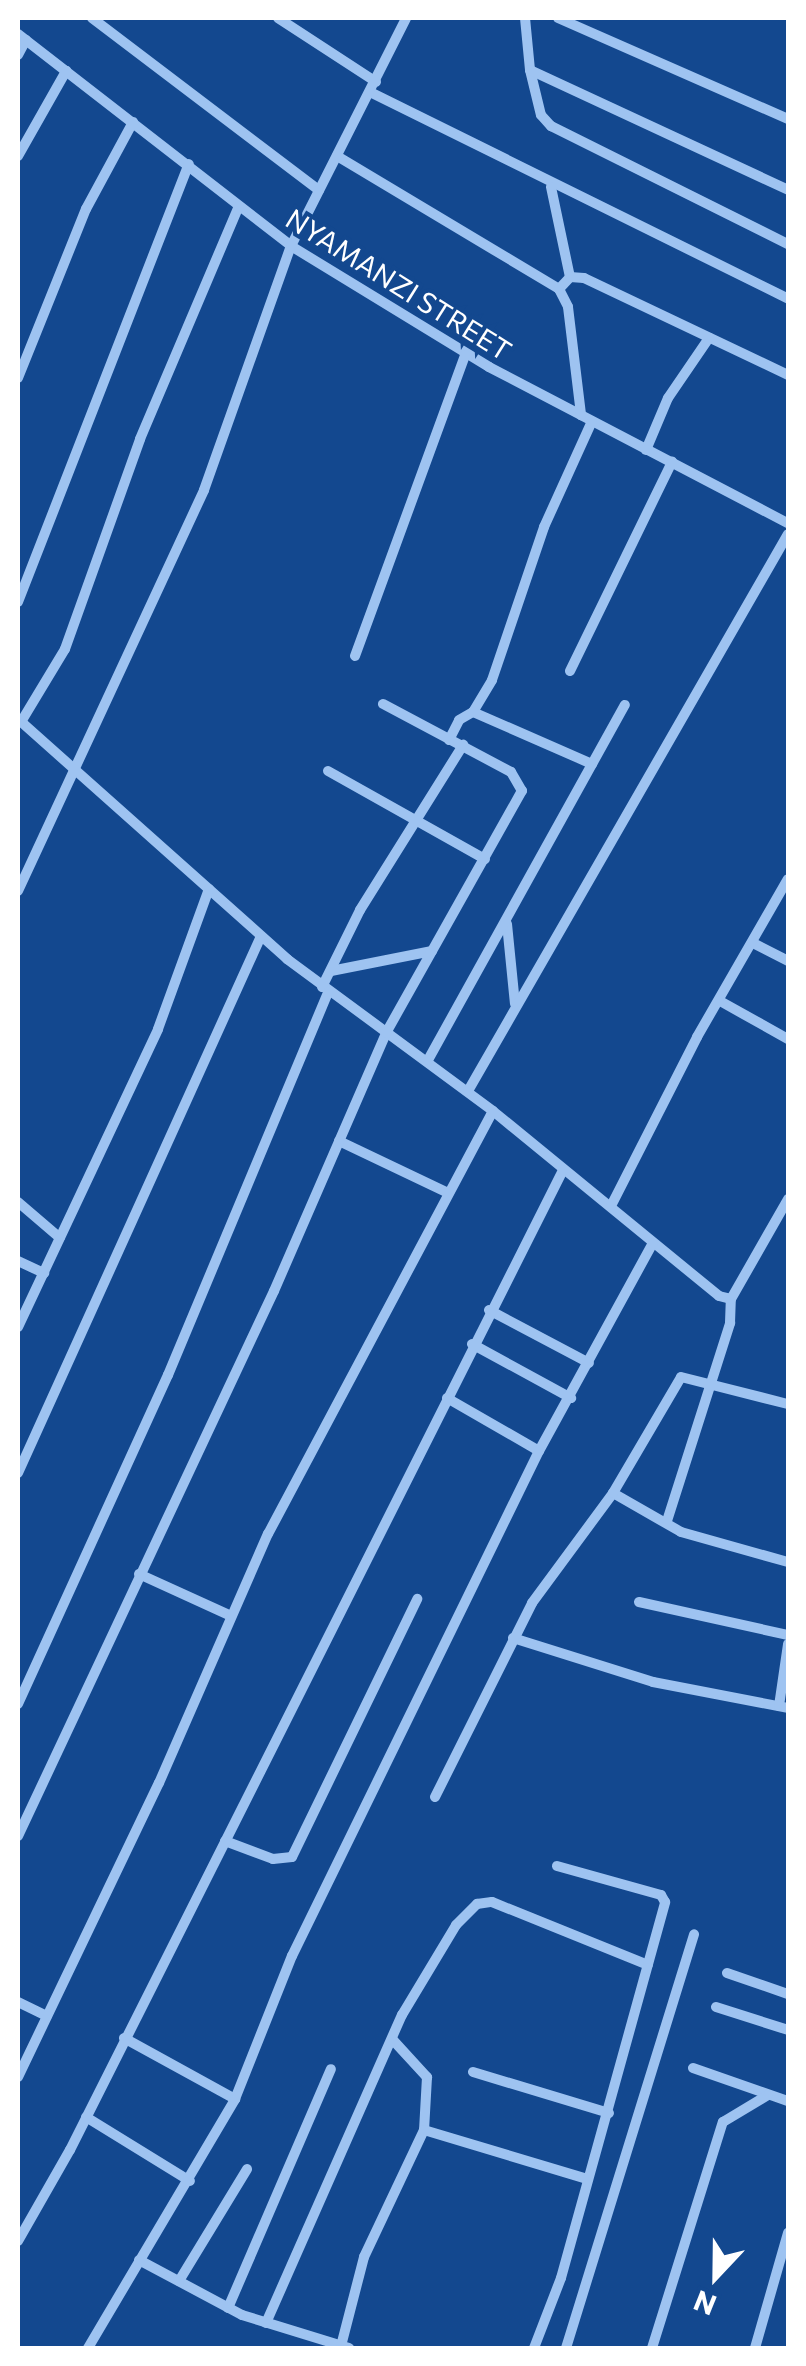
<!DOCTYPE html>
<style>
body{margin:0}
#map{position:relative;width:806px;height:2366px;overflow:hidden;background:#13488f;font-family:Commissioner,sans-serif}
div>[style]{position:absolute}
.street>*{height:10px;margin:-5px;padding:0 5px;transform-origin:5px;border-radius:5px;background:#9ec3f1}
span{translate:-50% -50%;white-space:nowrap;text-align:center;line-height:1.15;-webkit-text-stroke:8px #13488f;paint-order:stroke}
.street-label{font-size:28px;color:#fff}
.frame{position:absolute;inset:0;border:20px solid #fff;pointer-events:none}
.north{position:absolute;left:666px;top:2226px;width:100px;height:100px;-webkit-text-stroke:8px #13488f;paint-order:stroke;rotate:202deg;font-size:28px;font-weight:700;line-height:40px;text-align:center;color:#fff}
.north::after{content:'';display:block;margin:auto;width:35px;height:45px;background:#fff;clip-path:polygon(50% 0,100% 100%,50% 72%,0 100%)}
</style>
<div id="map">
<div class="street">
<div style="left:92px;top:18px;width:285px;rotate:37.2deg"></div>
<div style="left:278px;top:18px;width:117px;rotate:33.1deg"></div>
<div style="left:525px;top:18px;width:52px;rotate:84.5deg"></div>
<div style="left:530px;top:70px;width:46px;rotate:76.3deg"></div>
<div style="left:541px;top:115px;width:15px;rotate:48deg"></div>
<div style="left:551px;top:126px;width:265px;rotate:26.5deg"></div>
<div style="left:558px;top:18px;width:251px;rotate:23.7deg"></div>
<div style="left:18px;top:34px;width:346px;rotate:37.8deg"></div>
<div style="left:291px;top:246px;width:232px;rotate:31.4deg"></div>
<div style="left:489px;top:367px;width:337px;rotate:27.6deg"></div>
<div style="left:18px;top:55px;width:17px;rotate:-62deg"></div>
<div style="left:530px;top:70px;width:285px;rotate:24.9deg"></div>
<div style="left:370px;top:92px;width:466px;rotate:26.3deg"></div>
<div style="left:18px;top:156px;width:98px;rotate:-60.5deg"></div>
<div style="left:337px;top:156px;width:259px;rotate:30.9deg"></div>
<div style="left:559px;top:289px;width:20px;rotate:63deg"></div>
<div style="left:568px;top:307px;width:109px;rotate:83.1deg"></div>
<div style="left:551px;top:187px;width:92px;rotate:78.1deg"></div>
<div style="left:559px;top:289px;width:16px;rotate:-47deg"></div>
<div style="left:570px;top:277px;width:14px;rotate:4deg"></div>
<div style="left:584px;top:278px;width:226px;rotate:25.4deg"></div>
<div style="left:18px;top:378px;width:182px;rotate:-68.1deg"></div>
<div style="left:86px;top:209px;width:99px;rotate:-61.6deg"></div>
<div style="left:646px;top:450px;width:56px;rotate:-67.1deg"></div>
<div style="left:668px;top:398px;width:73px;rotate:-55.7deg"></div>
<div style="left:18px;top:602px;width:470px;rotate:-68.7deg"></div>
<div style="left:355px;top:656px;width:320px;rotate:-69.9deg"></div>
<div style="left:570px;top:671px;width:233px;rotate:-64deg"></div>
<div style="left:473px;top:712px;width:37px;rotate:-59deg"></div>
<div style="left:492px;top:680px;width:162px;rotate:-71.2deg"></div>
<div style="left:544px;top:527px;width:116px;rotate:-65.6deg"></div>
<div style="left:18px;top:719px;width:361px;rotate:41.7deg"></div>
<div style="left:287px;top:959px;width:256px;rotate:36.4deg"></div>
<div style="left:493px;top:1111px;width:292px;rotate:39.3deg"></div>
<div style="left:719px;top:1296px;width:12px;rotate:14deg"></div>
<div style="left:21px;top:722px;width:85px;rotate:-58.9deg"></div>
<div style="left:65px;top:649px;width:223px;rotate:-70.3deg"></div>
<div style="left:140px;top:439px;width:253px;rotate:-67deg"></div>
<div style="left:449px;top:740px;width:22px;rotate:-63deg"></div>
<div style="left:459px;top:720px;width:16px;rotate:-30deg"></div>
<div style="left:473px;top:712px;width:130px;rotate:23.6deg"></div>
<div style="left:328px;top:771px;width:180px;rotate:29.3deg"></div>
<div style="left:18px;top:891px;width:442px;rotate:-65.1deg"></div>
<div style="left:204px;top:490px;width:259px;rotate:-70.4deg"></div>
<div style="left:291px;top:246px;width:255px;rotate:-63.2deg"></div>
<div style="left:507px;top:924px;width:80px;rotate:84.3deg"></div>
<div style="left:753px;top:943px;width:39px;rotate:27deg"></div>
<div style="left:331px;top:971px;width:103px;rotate:-11.2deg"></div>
<div style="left:322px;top:987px;width:86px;rotate:-63.7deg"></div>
<div style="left:360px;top:910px;width:195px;rotate:-58deg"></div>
<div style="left:720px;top:1001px;width:78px;rotate:29.2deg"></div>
<div style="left:428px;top:1060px;width:406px;rotate:-61deg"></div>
<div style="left:468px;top:1091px;width:642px;rotate:-60.12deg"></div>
<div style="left:339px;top:1141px;width:121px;rotate:25.5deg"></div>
<div style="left:18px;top:1202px;width:55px;rotate:40.6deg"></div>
<div style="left:611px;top:1206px;width:190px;rotate:-63deg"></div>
<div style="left:697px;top:1037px;width:182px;rotate:-60.1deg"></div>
<div style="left:18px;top:1261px;width:29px;rotate:25deg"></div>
<div style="left:489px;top:1310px;width:113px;rotate:27.9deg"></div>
<div style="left:18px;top:1327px;width:329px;rotate:-64.8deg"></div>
<div style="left:158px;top:1029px;width:149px;rotate:-70deg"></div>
<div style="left:472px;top:1344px;width:113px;rotate:28.6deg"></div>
<div style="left:447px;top:1398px;width:106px;rotate:29.9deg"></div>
<div style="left:18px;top:1473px;width:589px;rotate:-65.65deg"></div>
<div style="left:613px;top:1493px;width:78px;rotate:29.8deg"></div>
<div style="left:681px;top:1532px;width:111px;rotate:15.7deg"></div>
<div style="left:667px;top:1521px;width:208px;rotate:-72.3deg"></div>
<div style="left:730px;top:1323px;width:24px;rotate:-88deg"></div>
<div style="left:731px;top:1299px;width:115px;rotate:-60.3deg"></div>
<div style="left:139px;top:1574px;width:101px;rotate:24.5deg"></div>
<div style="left:639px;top:1602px;width:153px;rotate:12.5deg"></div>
<div style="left:513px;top:1638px;width:147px;rotate:17.4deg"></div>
<div style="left:653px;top:1682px;width:137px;rotate:10.9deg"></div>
<div style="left:18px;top:1704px;width:362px;rotate:-65.5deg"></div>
<div style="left:168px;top:1375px;width:415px;rotate:-67.3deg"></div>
<div style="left:779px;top:1706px;width:63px;rotate:-81.7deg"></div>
<div style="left:435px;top:1797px;width:217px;rotate:-63.4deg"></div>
<div style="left:532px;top:1603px;width:137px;rotate:-53.6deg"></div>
<div style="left:613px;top:1493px;width:134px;rotate:-59.6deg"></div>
<div style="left:681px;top:1377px;width:110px;rotate:14.2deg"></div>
<div style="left:18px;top:1836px;width:602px;rotate:-64.84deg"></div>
<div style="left:274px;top:1291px;width:281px;rotate:-66.5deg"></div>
<div style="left:386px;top:1033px;width:278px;rotate:-60.7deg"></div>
<div style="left:522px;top:791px;width:22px;rotate:-120deg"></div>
<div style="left:511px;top:772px;width:145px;rotate:-152deg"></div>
<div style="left:225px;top:1841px;width:51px;rotate:20.6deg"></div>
<div style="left:273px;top:1859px;width:19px;rotate:-6deg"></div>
<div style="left:292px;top:1857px;width:287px;rotate:-64.1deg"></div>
<div style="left:727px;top:1973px;width:65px;rotate:19deg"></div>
<div style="left:18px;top:2002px;width:32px;rotate:26deg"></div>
<div style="left:716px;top:2007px;width:76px;rotate:17.7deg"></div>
<div style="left:124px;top:2038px;width:127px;rotate:28.8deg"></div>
<div style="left:392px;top:2039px;width:52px;rotate:47.4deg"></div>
<div style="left:427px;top:2077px;width:53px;rotate:93.2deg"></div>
<div style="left:693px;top:2068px;width:101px;rotate:19.2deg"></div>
<div style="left:473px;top:2072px;width:142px;rotate:16.8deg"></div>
<div style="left:18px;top:2077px;width:326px;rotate:-64.4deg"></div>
<div style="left:159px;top:1783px;width:272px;rotate:-66.4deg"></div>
<div style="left:268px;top:1534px;width:479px;rotate:-62deg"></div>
<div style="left:86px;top:2117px;width:122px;rotate:31.6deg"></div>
<div style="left:18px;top:2241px;width:105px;rotate:-60.3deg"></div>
<div style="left:70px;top:2150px;width:1097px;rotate:-63.29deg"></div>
<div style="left:139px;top:2260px;width:117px;rotate:28.1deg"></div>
<div style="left:242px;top:2315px;width:112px;rotate:17.1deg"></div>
<div style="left:179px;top:2281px;width:131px;rotate:-58.7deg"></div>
<div style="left:228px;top:2308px;width:260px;rotate:-66.7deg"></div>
<div style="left:266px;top:2323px;width:337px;rotate:-66.2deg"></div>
<div style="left:402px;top:2015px;width:105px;rotate:-59deg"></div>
<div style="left:456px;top:1925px;width:30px;rotate:-45deg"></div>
<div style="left:477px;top:1904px;width:15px;rotate:-8deg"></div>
<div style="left:492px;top:1902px;width:168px;rotate:22deg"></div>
<div style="left:341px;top:2346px;width:92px;rotate:-75.5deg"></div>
<div style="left:364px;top:2257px;width:140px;rotate:-64.7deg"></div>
<div style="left:424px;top:2130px;width:170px;rotate:16.7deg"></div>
<div style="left:88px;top:2348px;width:289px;rotate:-59.4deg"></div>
<div style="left:235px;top:2099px;width:154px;rotate:-68.3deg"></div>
<div style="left:292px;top:1956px;width:562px;rotate:-63.94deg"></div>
<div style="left:539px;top:1451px;width:237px;rotate:-61.3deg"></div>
<div style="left:534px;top:2348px;width:75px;rotate:-68.9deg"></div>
<div style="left:561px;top:2278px;width:390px;rotate:-74.5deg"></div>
<div style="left:665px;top:1902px;width:8px;rotate:-120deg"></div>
<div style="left:661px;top:1895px;width:108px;rotate:-164.4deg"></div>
<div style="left:566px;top:2348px;width:433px;rotate:-72.8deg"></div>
<div style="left:652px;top:2348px;width:237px;rotate:-72.6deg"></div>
<div style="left:723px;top:2122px;width:52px;rotate:-31deg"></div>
<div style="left:755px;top:2348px;width:120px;rotate:-74deg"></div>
</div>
<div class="street-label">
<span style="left:399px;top:284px;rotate:32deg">NYAMANZI STREET</span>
</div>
<div class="frame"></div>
<div class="north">N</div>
</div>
